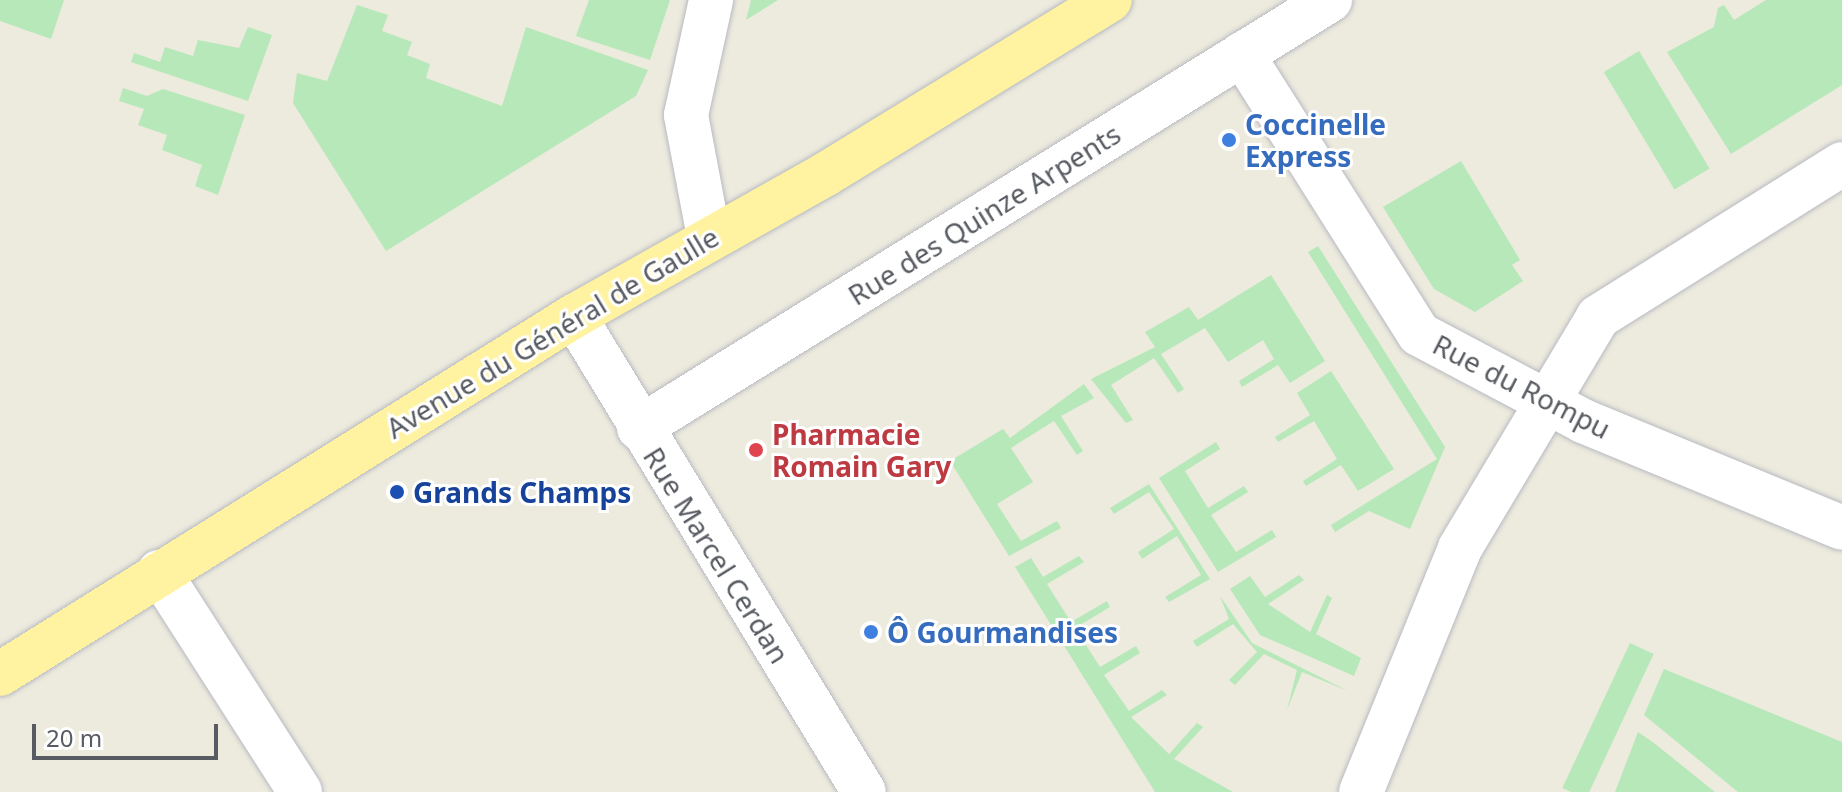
<!DOCTYPE html>
<meta charset="utf-8">
<style>
body{margin:0}
#map{position:relative;width:1842px;height:792px;overflow:hidden;background:#edeade;font-family:"Noto Sans",sans-serif}
div>[style]{position:absolute}
.green>*{inset:0;background:#b7e8b9;transform-origin:0 0}
.roads{filter:drop-shadow(0 0 2px #b7bac0) drop-shadow(0 0 2px #b7bac0)}
.minor>*{height:44px;margin:-22px;padding:0 22px;transform-origin:22px;border-radius:22px;background:#fff}
.major>*{height:44px;margin:-22px;padding:0 22px;transform-origin:22px;border-radius:22px;background:#fff3a1}
.dots>*{width:22px;height:22px;translate:-50% -50%;box-sizing:border-box;border:4px solid #fff;border-radius:50%}
span{translate:-50% -50%;white-space:nowrap;text-align:center;line-height:1.15;-webkit-text-stroke:6px #fff;paint-order:stroke}
.shop-label{font-size:28px;color:#366cbe;font-weight:700}
.left{translate:0 -50%;text-align:left}
.street-label{font-size:28px;color:#585c62}
.health-label{font-size:28px;color:#be3a42;font-weight:700}
.transit-label{font-size:28px;color:#164399;font-weight:700}
.scale{position:absolute;left:32px;top:724px;width:186px;height:36px;box-sizing:border-box;border:4px solid #585c62;border-top:0;padding-left:10px;font-size:24px;line-height:28px;white-space:nowrap;color:#585c62;-webkit-text-stroke:6px #fff;paint-order:stroke}
</style>
<div id="map">
<div class="green">
<div style="clip-path:polygon(0 0,64px 0,51px 39px,0 21px)"></div>
<div style="clip-path:polygon(589px 0,670px 0,650px 60px,576px 36px)"></div>
<div style="clip-path:polygon(751px 0,778px 0,746px 20px)"></div>
<div style="clip-path:polygon(1766px 0,1842px 0,1842px 85px,1731px 154px,1667px 52px,1714px 27px,1718px 8px,1724px 5px,1734px 20px)"></div>
<div style="clip-path:polygon(357px 5px,388px 15px,382px 31px,412px 42px,407px 55px,430px 64px,426px 78px,502px 106px,526px 27px,648px 70px,636px 96px,386px 251px,293px 103px,297px 73px,327px 81px)"></div>
<div style="clip-path:polygon(248px 27px,272px 35px,248px 101px,131px 62px,134px 53px,160px 62px,165px 47px,193px 56px,198px 40px,239px 48px)"></div>
<div style="left:1639px;top:51px;width:137px;height:41px;rotate:59deg"></div>
<div style="clip-path:polygon(123px 88px,147px 96px,163px 89px,245px 115px,218px 195px,195px 186px,202px 165px,162px 150px,167px 135px,138px 125px,144px 109px,119px 101px)"></div>
<div style="clip-path:polygon(1461px 161px,1520px 260px,1512px 265px,1523px 281px,1475px 312px,1434px 289px,1383px 207px)"></div>
<div style="clip-path:polygon(1318px 246px,1445px 447px,1410px 529px,1369px 511px,1335px 532px,1331px 525px,1437px 459px,1308px 252px)"></div>
<div style="clip-path:polygon(1271px 275px,1325px 361px,1290px 383px,1278px 365px,1242px 387px,1239px 381px,1274px 359px,1263px 340px,1228px 362px,1205px 328px,1161px 354px,1184px 389px,1178px 393px,1154px 358px,1111px 385px,1133px 420px,1126px 423px,1091px 379px,1155px 347px,1145px 332px,1189px 307px,1198px 320px)"></div>
<div style="clip-path:polygon(1331px 371px,1394px 469px,1358px 491px,1341px 465px,1306px 486px,1303px 481px,1337px 459px,1314px 421px,1278px 442px,1275px 437px,1310px 415px,1297px 393px)"></div>
<div style="clip-path:polygon(1084px 384px,1094px 398px,1061px 416px,1083px 451px,1077px 455px,1054px 421px,1011px 448px,1033px 482px,997px 504px,1021px 541px,1057px 521px,1061px 528px,1009px 556px,950px 461px,1003px 429px,1010px 438px)"></div>
<div style="clip-path:polygon(1216px 442px,1220px 449px,1185px 471px,1208px 508px,1244px 486px,1248px 492px,1211px 515px,1236px 552px,1272px 530px,1276px 537px,1218px 572px,1159px 478px)"></div>
<div style="clip-path:polygon(1149px 484px,1210px 579px,1169px 602px,1165px 597px,1201px 575px,1177px 536px,1142px 559px,1138px 552px,1174px 529px,1149px 492px,1114px 514px,1110px 508px)"></div>
<div style="clip-path:polygon(1079px 556px,1084px 562px,1047px 584px,1071px 622px,1107px 601px,1110px 607px,1075px 628px,1100px 667px,1136px 646px,1140px 653px,1104px 675px,1129px 711px,1162px 690px,1167px 695px,1131px 717px,1169px 754px,1197px 723px,1203px 727px,1174px 759px,1233px 792px,1155px 792px,1015px 567px,1031px 558px,1043px 577px)"></div>
<div style="clip-path:polygon(1299px 575px,1304px 580px,1268px 604px,1310px 632px,1327px 595px,1332px 598px,1316px 634px,1361px 658px,1354px 676px,1260px 635px,1230px 589px,1250px 576px,1265px 597px)"></div>
<div style="clip-path:polygon(1220px 596px,1252px 643px,1348px 691px,1302px 672px,1287px 710px,1297px 670px,1264px 654px,1235px 685px,1229px 680px,1257px 652px,1233px 624px,1197px 647px,1193px 641px,1229px 619px)"></div>
<div style="left:1630px;top:643px;width:26px;height:160px;rotate:25deg"></div>
<div style="clip-path:polygon(1664px 669px,1842px 742px,1842px 792px,1738px 792px,1644px 715px)"></div>
<div style="clip-path:polygon(1638px 732px,1654px 743px,1715px 792px,1615px 792px)"></div>
</div>
<div class="roads">
<div class="minor">
<div style="left:1242px;top:54px;width:331px;rotate:57.7deg"></div>
<div style="left:1419px;top:334px;width:186px;rotate:27.9deg"></div>
<div style="left:1583px;top:421px;width:280px;rotate:22.4deg"></div>
<div style="left:709px;top:237px;width:124px;rotate:-100.7deg"></div>
<div style="left:686px;top:115px;width:118px;rotate:-77.7deg"></div>
<div style="left:574px;top:316px;width:557px;rotate:58.65deg"></div>
<div style="left:639px;top:428px;width:813px;rotate:-31.77deg"></div>
<div style="left:159px;top:572px;width:261px;rotate:57.3deg"></div>
<div style="left:1361px;top:792px;width:263px;rotate:-67.9deg"></div>
<div style="left:1460px;top:548px;width:269px;rotate:-59.1deg"></div>
<div style="left:1598px;top:317px;width:288px;rotate:-32.1deg"></div>
</div>
<div class="major">
<div style="left:0;top:674px;width:676px;rotate:-31.95deg"></div>
<div style="left:574px;top:316px;width:289px;rotate:-29.4deg"></div>
<div style="left:826px;top:174px;width:333px;rotate:-31.5deg"></div>
</div>
</div>
<div class="dots">
<div style="left:1229px;top:140px;background:#3f7fe0"></div>
<div style="left:756px;top:450px;background:#e0444e"></div>
<div style="left:397px;top:492px;background:#1a4fb4"></div>
<div style="left:871px;top:632px;background:#3f7fe0"></div>
</div>
<div class="shop-label">
<span class="left" style="left:1245px;top:140px">Coccinelle<br>Express</span>
<span class="left" style="left:887px;top:632px">Ô Gourmandises</span>
</div>
<div class="street-label">
<span style="left:984px;top:214px;rotate:-32deg">Rue des Quinze Arpents</span>
<span style="left:552px;top:332px;rotate:-31deg">Avenue du Général de Gaulle</span>
<span style="left:1522px;top:386px;rotate:27deg">Rue du Rompu</span>
<span style="left:717px;top:555px;rotate:58deg">Rue Marcel Cerdan</span>
</div>
<div class="health-label">
<span class="left" style="left:772px;top:450px">Pharmacie<br>Romain Gary</span>
</div>
<div class="transit-label">
<span class="left" style="left:413px;top:492px">Grands Champs</span>
</div>
<div class="scale">20 m</div>
</div>
